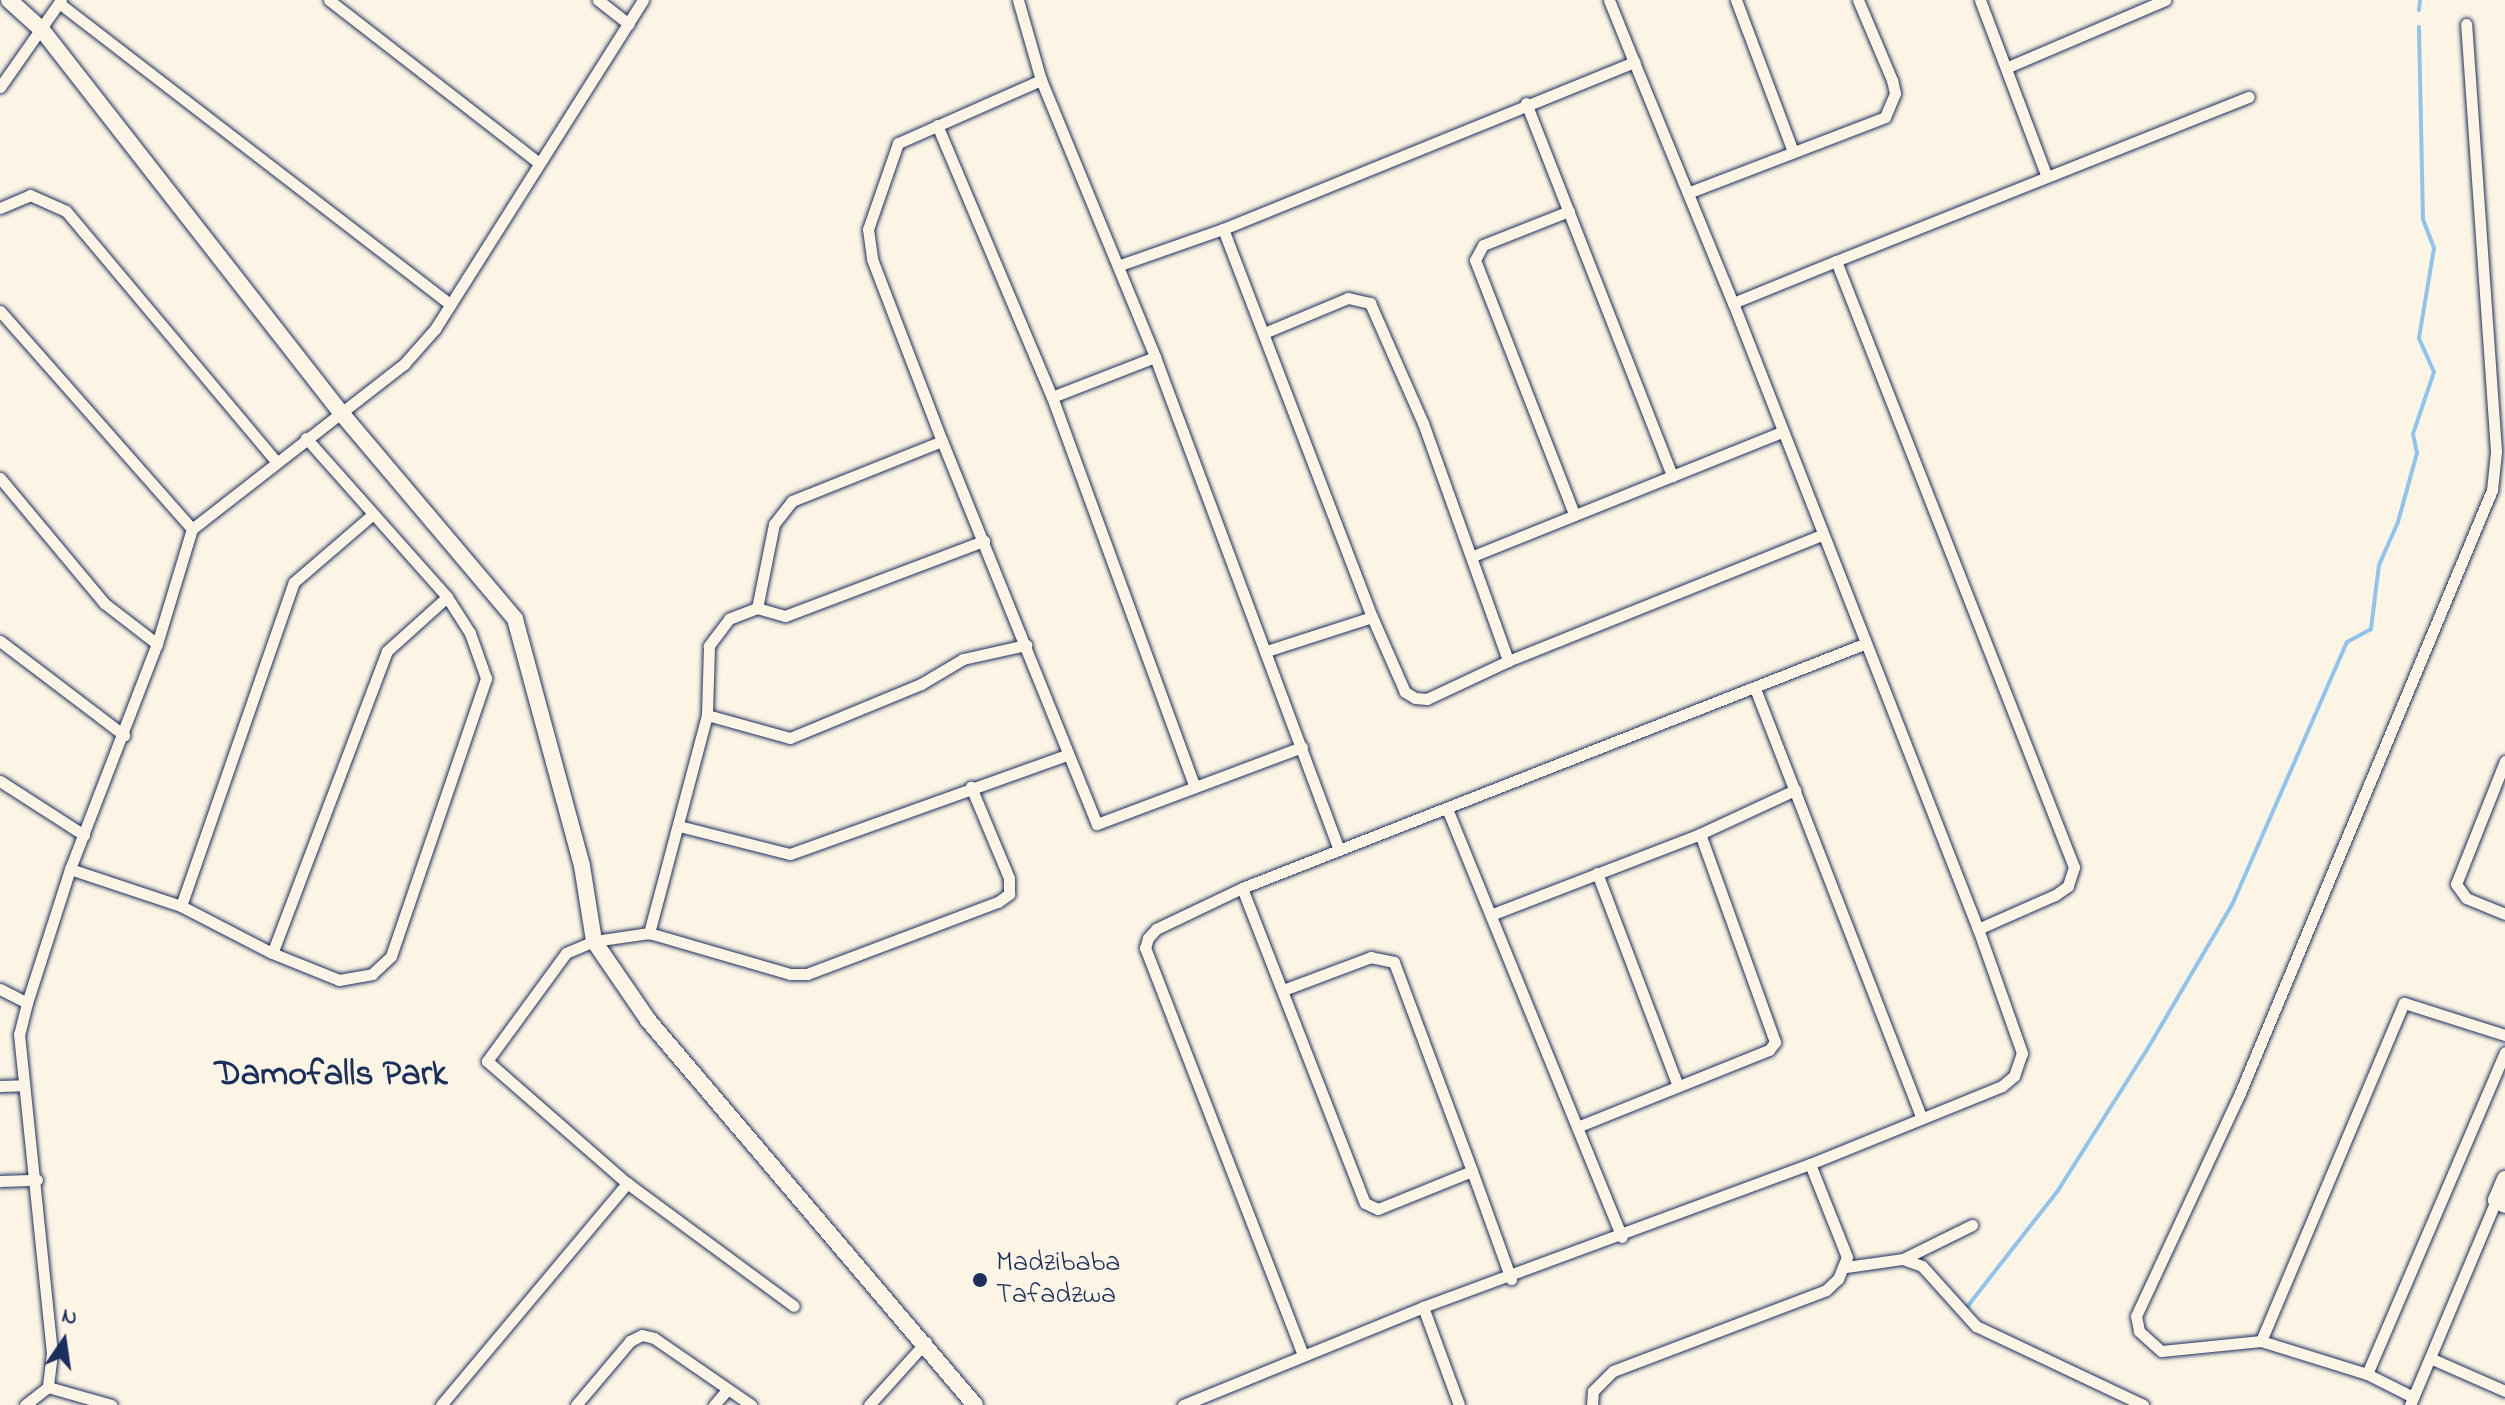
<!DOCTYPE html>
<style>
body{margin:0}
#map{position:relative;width:2505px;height:1405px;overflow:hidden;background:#fcf5e5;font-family:"Indie Flower",sans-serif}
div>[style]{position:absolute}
.stream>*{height:4px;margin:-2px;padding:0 2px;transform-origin:2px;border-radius:2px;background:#8fc4ed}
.roads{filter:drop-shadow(0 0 2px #1b2f5e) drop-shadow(0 0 2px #1b2f5e)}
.street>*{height:11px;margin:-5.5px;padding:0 5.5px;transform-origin:5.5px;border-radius:5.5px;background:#fcf5e5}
.secondary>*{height:16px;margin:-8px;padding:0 8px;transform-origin:8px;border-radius:8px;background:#fcf5e5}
.dots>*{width:22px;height:22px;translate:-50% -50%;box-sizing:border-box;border:4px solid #fcf5e5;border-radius:50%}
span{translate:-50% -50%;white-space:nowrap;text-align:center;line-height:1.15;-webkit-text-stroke:6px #fcf5e5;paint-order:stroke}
.poi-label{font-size:28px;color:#1b2f5e}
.left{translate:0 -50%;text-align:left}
.district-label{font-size:36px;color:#1b2f5e;font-weight:700}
.north{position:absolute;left:24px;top:1301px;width:80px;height:80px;-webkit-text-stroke:6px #fcf5e5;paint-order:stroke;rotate:13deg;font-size:22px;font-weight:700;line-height:32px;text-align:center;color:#1b2f5e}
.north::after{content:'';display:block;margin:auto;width:28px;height:36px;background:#1b2f5e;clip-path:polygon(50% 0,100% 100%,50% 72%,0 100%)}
</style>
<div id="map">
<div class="stream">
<div style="left:2419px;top:10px;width:10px;rotate:-84deg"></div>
<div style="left:1967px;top:1307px;width:146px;rotate:-52deg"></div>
<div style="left:2057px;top:1192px;width:170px;rotate:-57.7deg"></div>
<div style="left:2148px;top:1048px;width:166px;rotate:-59.6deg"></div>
<div style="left:2232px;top:905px;width:287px;rotate:-66.4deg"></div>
<div style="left:2347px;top:642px;width:27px;rotate:-28deg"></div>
<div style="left:2371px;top:629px;width:64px;rotate:-82.9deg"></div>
<div style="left:2379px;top:565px;width:47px;rotate:-66.2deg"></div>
<div style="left:2398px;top:522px;width:72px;rotate:-74.6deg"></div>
<div style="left:2417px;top:453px;width:19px;rotate:-102deg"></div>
<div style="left:2413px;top:434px;width:65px;rotate:-71.3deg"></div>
<div style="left:2434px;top:372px;width:37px;rotate:-114deg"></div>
<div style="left:2419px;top:338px;width:91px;rotate:-80.5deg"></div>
<div style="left:2434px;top:248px;width:30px;rotate:-111deg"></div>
<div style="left:2423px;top:220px;width:193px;rotate:-91.2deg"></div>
</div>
<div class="roads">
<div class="street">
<div style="left:329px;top:0;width:266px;rotate:37.8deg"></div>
<div style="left:598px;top:0;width:39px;rotate:38deg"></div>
<div style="left:1018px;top:0;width:83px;rotate:74deg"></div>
<div style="left:1041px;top:80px;width:300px;rotate:67.6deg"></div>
<div style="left:1155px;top:357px;width:526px;rotate:69.53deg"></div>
<div style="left:1736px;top:0;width:162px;rotate:69.4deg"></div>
<div style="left:1980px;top:0;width:187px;rotate:69.3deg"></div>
<div style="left:59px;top:3px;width:491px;rotate:37.6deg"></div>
<div style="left:1634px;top:62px;width:261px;rotate:67.7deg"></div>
<div style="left:2008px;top:67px;width:171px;rotate:-23.1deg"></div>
<div style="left:1041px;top:80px;width:156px;rotate:156.2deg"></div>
<div style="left:898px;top:143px;width:91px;rotate:109.2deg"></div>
<div style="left:868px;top:229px;width:30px;rotate:82deg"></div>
<div style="left:872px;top:259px;width:195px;rotate:69deg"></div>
<div style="left:942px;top:441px;width:413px;rotate:68deg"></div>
<div style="left:1097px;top:824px;width:219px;rotate:-20.6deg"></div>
<div style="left:0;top:87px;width:106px;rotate:-55deg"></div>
<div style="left:1526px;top:103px;width:401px;rotate:68.6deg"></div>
<div style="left:937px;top:125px;width:295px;rotate:67.1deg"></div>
<div style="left:1052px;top:397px;width:412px;rotate:69.9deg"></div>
<div style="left:1690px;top:192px;width:209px;rotate:-21deg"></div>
<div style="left:1885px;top:117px;width:26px;rotate:-67deg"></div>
<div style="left:1895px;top:93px;width:13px;rotate:-103deg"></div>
<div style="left:1892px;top:80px;width:87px;rotate:-113deg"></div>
<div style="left:0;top:208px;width:33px;rotate:-23deg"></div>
<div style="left:30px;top:195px;width:39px;rotate:24deg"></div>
<div style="left:66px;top:211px;width:326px;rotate:50deg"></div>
<div style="left:1569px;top:211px;width:92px;rotate:158.4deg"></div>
<div style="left:1483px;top:245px;width:17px;rotate:118deg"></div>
<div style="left:1475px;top:260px;width:273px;rotate:68.7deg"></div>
<div style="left:1223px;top:229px;width:416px;rotate:69deg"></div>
<div style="left:1372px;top:617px;width:110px;rotate:162.1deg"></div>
<div style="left:1836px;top:261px;width:444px;rotate:-21.7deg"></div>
<div style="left:1120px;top:265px;width:109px;rotate:-19.3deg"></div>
<div style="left:1223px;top:229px;width:444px;rotate:-22.1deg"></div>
<div style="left:1634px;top:62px;width:67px;rotate:-112deg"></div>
<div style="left:0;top:311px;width:290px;rotate:48.6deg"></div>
<div style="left:1264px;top:333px;width:91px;rotate:-22.6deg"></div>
<div style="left:1348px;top:298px;width:23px;rotate:13deg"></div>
<div style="left:1370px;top:303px;width:131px;rotate:66.2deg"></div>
<div style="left:1423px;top:423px;width:253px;rotate:70.3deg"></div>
<div style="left:1508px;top:661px;width:89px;rotate:154.9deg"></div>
<div style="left:1427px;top:699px;width:12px;rotate:-175deg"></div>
<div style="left:1415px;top:698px;width:12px;rotate:-149deg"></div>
<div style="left:1405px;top:692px;width:82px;rotate:-113.7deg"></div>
<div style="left:1052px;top:397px;width:110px;rotate:-21.2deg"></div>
<div style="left:306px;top:438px;width:213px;rotate:48.4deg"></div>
<div style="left:942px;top:441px;width:162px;rotate:158.2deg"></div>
<div style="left:792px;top:501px;width:29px;rotate:128deg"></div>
<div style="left:774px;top:524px;width:86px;rotate:101.4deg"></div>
<div style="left:757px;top:608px;width:29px;rotate:16deg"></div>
<div style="left:785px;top:616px;width:213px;rotate:-20.7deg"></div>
<div style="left:0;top:478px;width:163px;rotate:50.2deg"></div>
<div style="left:104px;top:603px;width:67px;rotate:37.7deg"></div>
<div style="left:1473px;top:556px;width:333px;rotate:-21.9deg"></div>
<div style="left:757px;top:608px;width:30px;rotate:159deg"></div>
<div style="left:729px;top:619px;width:34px;rotate:127deg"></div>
<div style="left:709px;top:646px;width:69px;rotate:91.7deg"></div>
<div style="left:707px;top:715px;width:86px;rotate:15.5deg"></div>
<div style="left:790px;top:738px;width:142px;rotate:-22.4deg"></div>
<div style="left:921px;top:684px;width:49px;rotate:-30.8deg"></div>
<div style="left:963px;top:659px;width:65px;rotate:-12.5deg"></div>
<div style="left:0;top:641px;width:156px;rotate:37.2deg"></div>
<div style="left:1508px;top:661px;width:337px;rotate:-21.9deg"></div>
<div style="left:1756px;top:691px;width:458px;rotate:68.8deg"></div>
<div style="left:707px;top:715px;width:226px;rotate:104.9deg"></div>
<div style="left:649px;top:933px;width:56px;rotate:171.7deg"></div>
<div style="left:594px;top:941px;width:30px;rotate:157deg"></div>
<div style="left:566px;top:953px;width:134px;rotate:126.2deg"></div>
<div style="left:487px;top:1061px;width:186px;rotate:41.1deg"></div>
<div style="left:627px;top:1183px;width:207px;rotate:36.4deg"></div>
<div style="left:2505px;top:761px;width:132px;rotate:111.7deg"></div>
<div style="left:2456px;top:884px;width:17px;rotate:54deg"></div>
<div style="left:2466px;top:898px;width:42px;rotate:22.3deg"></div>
<div style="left:0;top:781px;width:100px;rotate:32.7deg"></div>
<div style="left:1448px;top:811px;width:460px;rotate:67.8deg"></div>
<div style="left:679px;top:826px;width:114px;rotate:14.2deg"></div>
<div style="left:790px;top:854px;width:293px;rotate:-19.7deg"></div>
<div style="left:70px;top:869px;width:117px;rotate:18.4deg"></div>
<div style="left:181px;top:906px;width:102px;rotate:27.3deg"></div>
<div style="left:272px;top:953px;width:72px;rotate:21.9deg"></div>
<div style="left:339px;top:980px;width:34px;rotate:-10deg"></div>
<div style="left:372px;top:974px;width:26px;rotate:-43deg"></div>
<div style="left:391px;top:956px;width:294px;rotate:-71.1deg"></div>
<div style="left:486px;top:678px;width:48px;rotate:-109.6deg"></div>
<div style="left:470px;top:633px;width:43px;rotate:-122.6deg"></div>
<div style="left:447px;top:597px;width:81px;rotate:138deg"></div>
<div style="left:387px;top:651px;width:323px;rotate:110.8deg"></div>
<div style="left:1597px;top:873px;width:228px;rotate:69.2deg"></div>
<div style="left:1242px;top:888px;width:338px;rotate:68.7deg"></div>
<div style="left:1365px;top:1203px;width:14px;rotate:25deg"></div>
<div style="left:1378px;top:1209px;width:101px;rotate:-22deg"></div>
<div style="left:1472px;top:1171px;width:223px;rotate:-110.5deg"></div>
<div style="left:1394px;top:962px;width:24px;rotate:-168deg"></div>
<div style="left:1371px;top:957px;width:94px;rotate:159.4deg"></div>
<div style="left:181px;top:906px;width:343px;rotate:-70.8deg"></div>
<div style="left:294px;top:582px;width:104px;rotate:-40.7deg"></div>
<div style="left:1493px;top:914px;width:222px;rotate:-21.1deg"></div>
<div style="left:1700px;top:834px;width:105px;rotate:-24.9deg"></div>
<div style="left:649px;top:933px;width:147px;rotate:16.2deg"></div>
<div style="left:790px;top:974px;width:17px"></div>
<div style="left:807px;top:974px;width:204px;rotate:-20.7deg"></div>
<div style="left:998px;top:902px;width:14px;rotate:-36deg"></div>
<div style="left:1009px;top:894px;width:16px;rotate:-90deg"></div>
<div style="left:1009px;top:878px;width:99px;rotate:-112.7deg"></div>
<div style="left:0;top:989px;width:30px;rotate:27deg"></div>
<div style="left:27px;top:1003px;width:32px;rotate:104deg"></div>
<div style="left:19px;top:1034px;width:321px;rotate:84.1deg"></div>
<div style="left:52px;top:1353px;width:34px;rotate:97deg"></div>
<div style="left:48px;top:1387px;width:29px;rotate:142deg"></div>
<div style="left:27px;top:1003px;width:141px;rotate:-72.2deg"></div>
<div style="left:70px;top:869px;width:241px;rotate:-68.9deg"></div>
<div style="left:157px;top:644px;width:120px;rotate:-73.1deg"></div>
<div style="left:192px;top:529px;width:269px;rotate:-37.9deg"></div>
<div style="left:404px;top:364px;width:47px;rotate:-48.5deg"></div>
<div style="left:435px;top:329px;width:389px;rotate:-57.7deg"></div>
<div style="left:0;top:1086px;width:24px;rotate:-2deg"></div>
<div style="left:1577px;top:1127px;width:207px;rotate:-21.9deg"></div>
<div style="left:1769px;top:1050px;width:10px;rotate:-53deg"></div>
<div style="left:1775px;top:1042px;width:221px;rotate:-109.8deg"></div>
<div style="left:1472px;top:1171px;width:115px;rotate:70.1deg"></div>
<div style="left:0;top:1181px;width:37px;rotate:-2deg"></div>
<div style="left:1903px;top:1259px;width:77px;rotate:-26.2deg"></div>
<div style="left:1846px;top:1267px;width:58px;rotate:-8deg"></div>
<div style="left:1903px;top:1259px;width:20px;rotate:20deg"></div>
<div style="left:1922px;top:1266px;width:81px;rotate:48deg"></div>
<div style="left:1976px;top:1326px;width:185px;rotate:25.3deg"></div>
<div style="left:1423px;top:1307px;width:104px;rotate:69.8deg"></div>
<div style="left:2261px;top:1341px;width:100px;rotate:174.3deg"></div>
<div style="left:2161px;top:1351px;width:30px;rotate:-138deg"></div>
<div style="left:2139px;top:1331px;width:15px;rotate:-101deg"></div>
<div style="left:2136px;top:1316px;width:246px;rotate:-65deg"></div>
<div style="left:2240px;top:1093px;width:654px;rotate:-67.32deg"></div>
<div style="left:2492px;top:490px;width:39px;rotate:-84deg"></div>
<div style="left:2496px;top:451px;width:428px;rotate:-94deg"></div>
<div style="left:1303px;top:1355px;width:437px;rotate:-111.2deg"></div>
<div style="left:1145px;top:948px;width:10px;rotate:-73deg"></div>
<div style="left:1148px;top:938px;width:12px;rotate:-48deg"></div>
<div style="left:1156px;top:929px;width:95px;rotate:-25.5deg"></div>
<div style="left:1242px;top:888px;width:668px;rotate:-21.42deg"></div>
<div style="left:2430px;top:1358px;width:82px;rotate:23.7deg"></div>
<div style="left:2367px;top:1374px;width:350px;rotate:-66.8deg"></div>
<div style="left:48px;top:1387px;width:66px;rotate:15.9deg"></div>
<div style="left:2413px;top:1397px;width:51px;rotate:-153.4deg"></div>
<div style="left:2367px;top:1374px;width:111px;rotate:-162.7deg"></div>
<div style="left:2261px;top:1341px;width:367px;rotate:-67.1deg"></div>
<div style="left:2404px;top:1003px;width:106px;rotate:17.6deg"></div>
<div style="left:441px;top:1405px;width:290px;rotate:-50deg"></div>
<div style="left:576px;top:1405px;width:84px;rotate:-49.8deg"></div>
<div style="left:630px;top:1341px;width:13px;rotate:-27deg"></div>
<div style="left:642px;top:1335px;width:12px;rotate:14deg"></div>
<div style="left:654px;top:1338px;width:118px;rotate:34.6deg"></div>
<div style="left:714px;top:1405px;width:18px;rotate:-49deg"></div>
<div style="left:869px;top:1405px;width:85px;rotate:-47.9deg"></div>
<div style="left:1183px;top:1405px;width:259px;rotate:-22.2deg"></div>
<div style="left:1423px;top:1307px;width:413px;rotate:-20.3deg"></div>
<div style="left:1810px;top:1164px;width:207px;rotate:-22.1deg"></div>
<div style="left:2002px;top:1086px;width:16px;rotate:-40deg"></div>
<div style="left:2014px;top:1076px;width:24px;rotate:-71deg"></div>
<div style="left:2022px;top:1053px;width:132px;rotate:-109.5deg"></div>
<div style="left:1978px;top:929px;width:672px;rotate:-111.37deg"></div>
<div style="left:1733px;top:303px;width:111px;rotate:-22.2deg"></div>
<div style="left:1836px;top:261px;width:651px;rotate:68.56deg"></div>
<div style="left:2074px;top:867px;width:20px;rotate:108deg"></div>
<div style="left:2068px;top:886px;width:16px;rotate:145deg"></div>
<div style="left:2055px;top:895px;width:84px;rotate:156.2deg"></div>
<div style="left:1592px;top:1405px;width:14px;rotate:-86deg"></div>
<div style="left:1593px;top:1391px;width:28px;rotate:-45deg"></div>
<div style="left:1613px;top:1371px;width:228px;rotate:-20.8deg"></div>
<div style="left:1826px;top:1290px;width:16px;rotate:-43deg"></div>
<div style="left:1838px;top:1279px;width:24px;rotate:-68deg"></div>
<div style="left:1847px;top:1257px;width:100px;rotate:-111.7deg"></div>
<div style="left:2410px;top:1405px;width:222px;rotate:-67.2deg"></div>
</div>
<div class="secondary">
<div style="left:9px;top:0;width:45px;rotate:42.3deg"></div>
<div style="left:42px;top:30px;width:487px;rotate:52deg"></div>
<div style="left:342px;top:414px;width:268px;rotate:49.8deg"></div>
<div style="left:515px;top:619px;width:256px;rotate:74.8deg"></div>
<div style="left:582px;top:866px;width:76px;rotate:80.9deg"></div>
<div style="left:594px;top:941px;width:96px;rotate:55.6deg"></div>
<div style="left:648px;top:1020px;width:505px;rotate:49.66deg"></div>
<div style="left:2505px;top:1179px;width:23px;rotate:113deg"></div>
<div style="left:2496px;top:1200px;width:10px;rotate:29deg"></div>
</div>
</div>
<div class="dots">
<div style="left:980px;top:1280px;background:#1b2f5e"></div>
</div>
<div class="poi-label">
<span class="left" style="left:996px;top:1280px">Madzibaba<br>Tafadzwa</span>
</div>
<div class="district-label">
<span style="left:331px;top:1076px">Damofalls Park</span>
</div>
<div class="north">N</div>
</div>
